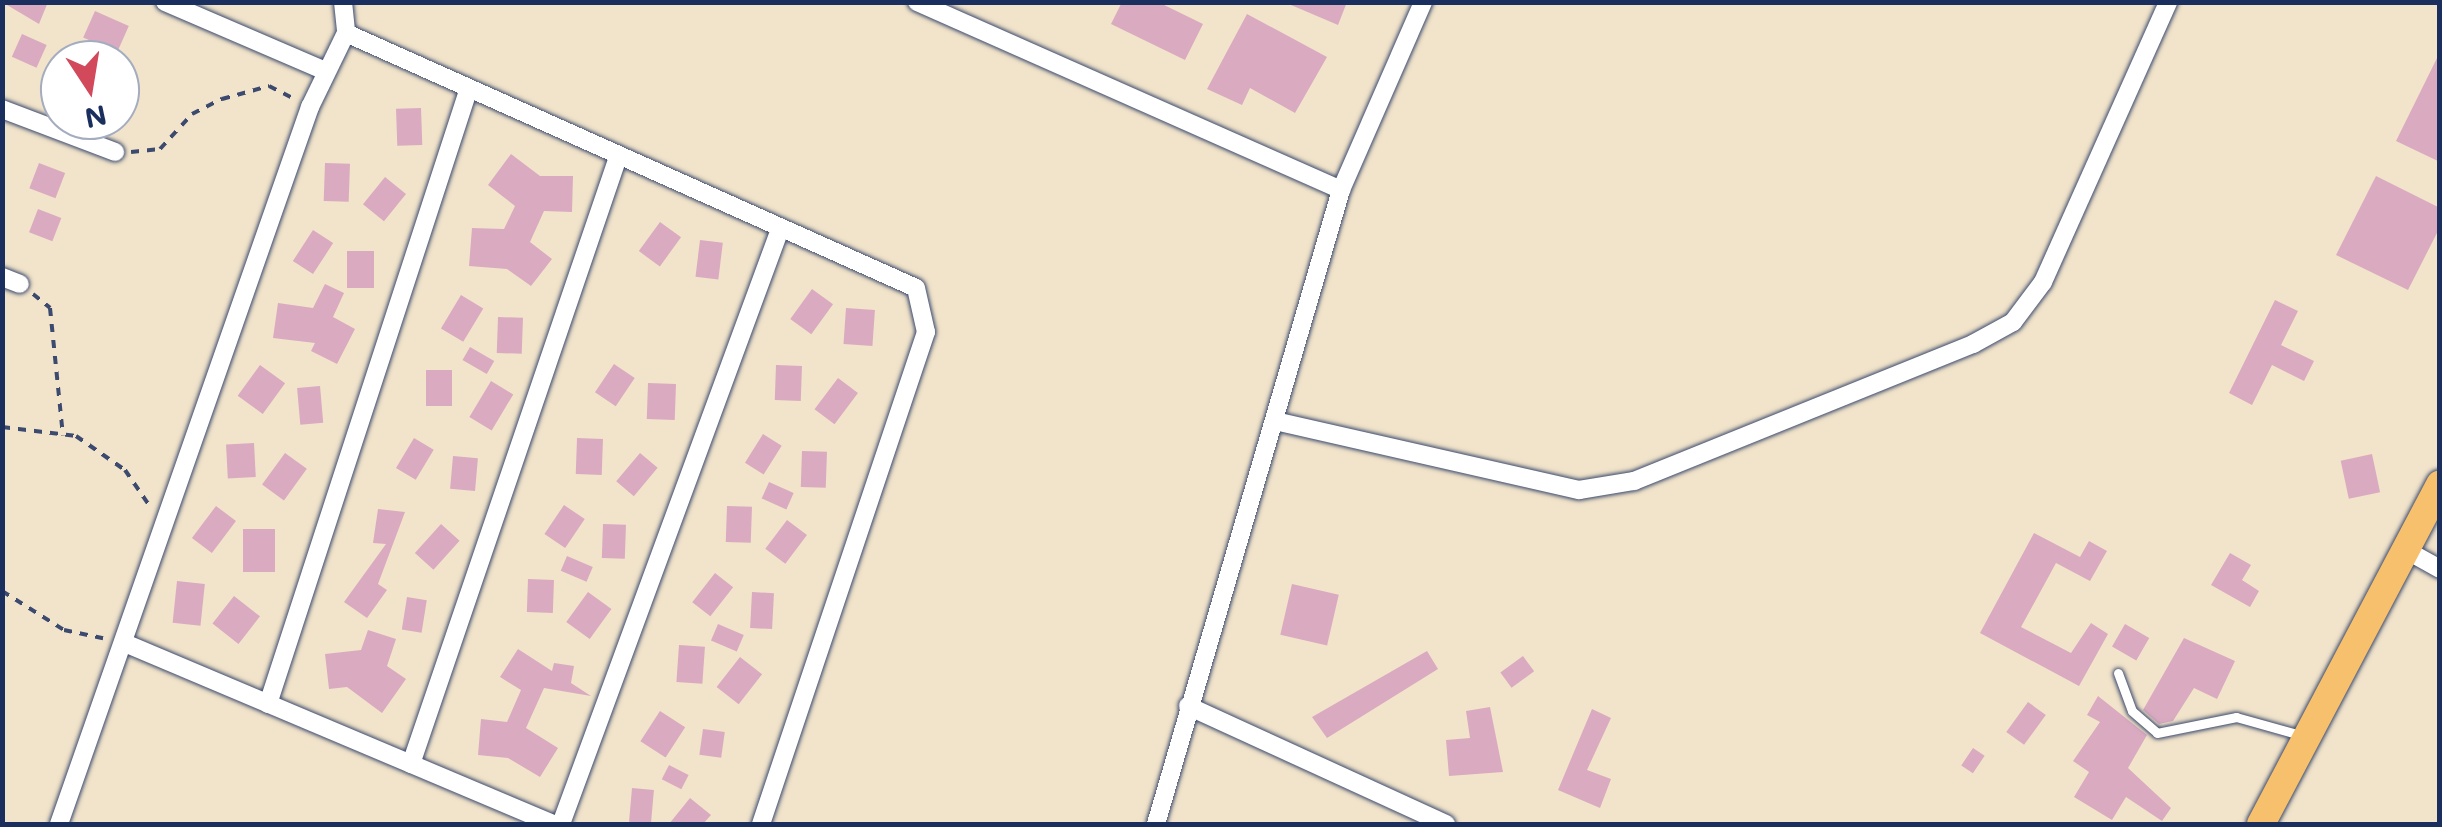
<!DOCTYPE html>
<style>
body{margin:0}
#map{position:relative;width:2442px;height:827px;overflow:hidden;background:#f2e4ca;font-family:Mali,sans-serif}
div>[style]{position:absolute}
.building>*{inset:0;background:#daaac1;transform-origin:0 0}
.path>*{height:4px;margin-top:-2px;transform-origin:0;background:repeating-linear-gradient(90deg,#3b4a6e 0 8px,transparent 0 16px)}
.roads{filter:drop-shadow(0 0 2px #3b4a6e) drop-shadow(0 0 2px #3b4a6e)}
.service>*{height:9px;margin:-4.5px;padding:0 4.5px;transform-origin:4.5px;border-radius:4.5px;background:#fff}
.minor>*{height:18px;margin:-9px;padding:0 9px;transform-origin:9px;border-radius:9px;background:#fff}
.trunk>*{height:28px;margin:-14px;padding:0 14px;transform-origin:14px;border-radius:14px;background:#f7c06c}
span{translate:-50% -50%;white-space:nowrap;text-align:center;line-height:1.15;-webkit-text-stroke:9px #fff;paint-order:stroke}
.frame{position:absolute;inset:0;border:5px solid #1b2f5e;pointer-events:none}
.north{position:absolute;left:40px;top:40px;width:100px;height:100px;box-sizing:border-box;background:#fff;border:2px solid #a4acbf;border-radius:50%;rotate:168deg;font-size:28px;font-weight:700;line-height:40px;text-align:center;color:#1b2f5e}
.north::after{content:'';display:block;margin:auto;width:35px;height:45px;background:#d1495b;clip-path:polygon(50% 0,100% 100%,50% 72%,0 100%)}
</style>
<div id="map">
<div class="building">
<div style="clip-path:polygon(2px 2px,48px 2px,39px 24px)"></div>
<div style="clip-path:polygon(1122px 2px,1158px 2px,1203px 24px,1185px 60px,1111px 24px)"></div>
<div style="clip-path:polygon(1284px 2px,1347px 2px,1338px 25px)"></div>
<div style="left:95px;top:11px;width:37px;height:29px;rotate:24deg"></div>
<div style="clip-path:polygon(1247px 14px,1327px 57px,1295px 113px,1250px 88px,1242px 105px,1207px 89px)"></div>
<div style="left:22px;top:34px;width:27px;height:25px;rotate:24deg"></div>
<div style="clip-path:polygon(2440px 52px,2440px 162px,2396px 141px)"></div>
<div style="left:421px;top:108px;width:37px;height:25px;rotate:88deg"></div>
<div style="clip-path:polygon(511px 154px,540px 176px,573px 176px,572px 212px,544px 211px,530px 242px,552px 259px,531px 286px,507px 269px,469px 266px,472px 228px,504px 229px,515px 206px,488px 185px)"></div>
<div style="left:39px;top:163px;width:28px;height:27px;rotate:21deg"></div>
<div style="left:325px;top:163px;width:25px;height:38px;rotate:2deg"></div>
<div style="clip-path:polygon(2376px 176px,2440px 208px,2440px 227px,2408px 290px,2336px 255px)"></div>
<div style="left:385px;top:177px;width:27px;height:35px;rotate:39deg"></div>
<div style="left:38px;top:209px;width:25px;height:25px;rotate:21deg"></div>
<div style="left:660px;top:222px;width:26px;height:36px;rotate:36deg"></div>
<div style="left:313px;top:230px;width:24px;height:37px;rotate:33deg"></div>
<div style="left:700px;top:240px;width:23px;height:37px;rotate:7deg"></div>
<div style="left:347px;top:251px;width:27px;height:37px"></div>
<div style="clip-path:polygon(325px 284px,344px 293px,333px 317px,355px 329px,337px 364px,311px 351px,315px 343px,273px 338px,278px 303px,313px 308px)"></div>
<div style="left:812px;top:289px;width:26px;height:37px;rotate:36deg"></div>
<div style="left:461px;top:295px;width:26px;height:39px;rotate:31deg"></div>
<div style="clip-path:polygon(2275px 300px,2298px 311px,2281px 345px,2314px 361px,2304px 381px,2272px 365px,2252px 405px,2229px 393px)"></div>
<div style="left:846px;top:308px;width:29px;height:36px;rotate:4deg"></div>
<div style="left:498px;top:317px;width:25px;height:36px;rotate:2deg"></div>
<div style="left:470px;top:347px;width:28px;height:15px;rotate:30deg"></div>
<div style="left:614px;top:364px;width:25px;height:34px;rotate:34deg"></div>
<div style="left:260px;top:365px;width:31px;height:38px;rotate:36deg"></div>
<div style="left:776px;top:365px;width:26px;height:35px;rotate:2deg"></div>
<div style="left:426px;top:370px;width:26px;height:36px"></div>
<div style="left:838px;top:378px;width:25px;height:39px;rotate:37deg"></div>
<div style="left:491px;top:381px;width:26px;height:42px;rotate:31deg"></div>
<div style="left:648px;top:383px;width:28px;height:36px;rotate:2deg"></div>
<div style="left:320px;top:386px;width:37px;height:23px;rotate:85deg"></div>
<div style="left:763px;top:434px;width:22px;height:34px;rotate:32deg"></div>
<div style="left:414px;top:438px;width:23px;height:35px;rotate:31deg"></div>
<div style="left:577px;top:438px;width:26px;height:36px;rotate:2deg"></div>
<div style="left:254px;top:443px;width:34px;height:28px;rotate:87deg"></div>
<div style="left:802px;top:451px;width:25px;height:36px;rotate:2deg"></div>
<div style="left:285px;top:453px;width:27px;height:39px;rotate:36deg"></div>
<div style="left:640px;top:453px;width:23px;height:37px;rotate:40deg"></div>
<div style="left:2372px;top:454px;width:39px;height:32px;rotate:78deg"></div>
<div style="left:453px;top:456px;width:25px;height:33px;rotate:5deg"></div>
<div style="left:769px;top:482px;width:27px;height:18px;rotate:24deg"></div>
<div style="left:564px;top:505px;width:25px;height:35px;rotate:34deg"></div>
<div style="left:216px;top:506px;width:25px;height:40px;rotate:37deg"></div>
<div style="left:727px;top:506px;width:25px;height:36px;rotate:2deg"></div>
<div style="clip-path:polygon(378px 509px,405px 512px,378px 584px,387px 590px,367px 618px,344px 602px,386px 544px,373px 543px)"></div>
<div style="left:787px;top:520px;width:25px;height:36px;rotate:37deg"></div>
<div style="left:441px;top:524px;width:25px;height:39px;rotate:42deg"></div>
<div style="left:603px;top:524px;width:23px;height:34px;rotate:2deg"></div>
<div style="left:243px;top:529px;width:32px;height:43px"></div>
<div style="clip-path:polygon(2034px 533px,2080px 557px,2089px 541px,2107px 551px,2090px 581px,2056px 563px,2021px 627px,2071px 653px,2091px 623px,2108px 634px,2079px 686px,1980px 633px)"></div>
<div style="clip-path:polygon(2230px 553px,2251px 565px,2242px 580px,2259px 591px,2250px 607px,2211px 585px)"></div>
<div style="left:567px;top:556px;width:28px;height:16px;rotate:23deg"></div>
<div style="left:715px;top:573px;width:23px;height:37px;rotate:38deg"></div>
<div style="left:528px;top:579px;width:26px;height:33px;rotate:2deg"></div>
<div style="left:177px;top:581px;width:28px;height:42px;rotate:6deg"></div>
<div style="left:1292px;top:584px;width:48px;height:52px;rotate:13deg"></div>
<div style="left:588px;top:592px;width:29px;height:37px;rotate:36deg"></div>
<div style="left:752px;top:592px;width:22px;height:36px;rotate:3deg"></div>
<div style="left:234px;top:596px;width:33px;height:35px;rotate:38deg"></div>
<div style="left:407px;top:597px;width:20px;height:33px;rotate:9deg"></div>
<div style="left:718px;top:624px;width:28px;height:18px;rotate:23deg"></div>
<div style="left:2125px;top:624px;width:28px;height:26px;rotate:30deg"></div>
<div style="clip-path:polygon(368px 630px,396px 639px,387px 666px,406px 679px,382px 713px,347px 687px,329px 689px,325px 654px,361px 650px)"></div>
<div style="clip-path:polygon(2184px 638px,2235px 661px,2217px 699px,2194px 688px,2173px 721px,2159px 724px,2143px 710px)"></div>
<div style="left:679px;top:645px;width:26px;height:37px;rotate:4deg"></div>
<div style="clip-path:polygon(518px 649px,552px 671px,554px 663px,574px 666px,571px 683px,591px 696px,544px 688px,526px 728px,558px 748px,540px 777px,508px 758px,478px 755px,481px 719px,507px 722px,521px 690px,500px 677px)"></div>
<div style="clip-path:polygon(1427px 651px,1438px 669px,1327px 738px,1312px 717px)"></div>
<div style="left:1523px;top:656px;width:19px;height:28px;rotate:54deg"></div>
<div style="left:740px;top:657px;width:28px;height:38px;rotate:38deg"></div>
<div style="clip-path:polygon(2098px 696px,2147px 735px,2128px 768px,2171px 808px,2162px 821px,2126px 797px,2112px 820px,2074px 797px,2089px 772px,2073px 761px,2100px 722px,2087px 715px)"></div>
<div style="left:2028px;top:702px;width:22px;height:37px;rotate:36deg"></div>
<div style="clip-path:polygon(1490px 707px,1503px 772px,1449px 776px,1446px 740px,1470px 738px,1466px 711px)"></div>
<div style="clip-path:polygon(1592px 709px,1611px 718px,1587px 770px,1611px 779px,1600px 808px,1558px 790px)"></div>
<div style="left:660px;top:711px;width:30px;height:36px;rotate:33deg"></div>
<div style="left:703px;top:729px;width:22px;height:26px;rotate:8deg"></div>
<div style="left:1973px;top:748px;width:14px;height:21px;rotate:34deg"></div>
<div style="left:669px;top:765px;width:22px;height:16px;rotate:27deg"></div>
<div style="left:632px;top:788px;width:22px;height:34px;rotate:5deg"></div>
<div style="clip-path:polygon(690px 798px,711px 815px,703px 824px,669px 824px)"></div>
</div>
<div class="path">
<div style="left:131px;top:152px;width:29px;rotate:-6deg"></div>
<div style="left:160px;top:149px;width:47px;rotate:-47.6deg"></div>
<div style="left:192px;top:114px;width:34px;rotate:-27deg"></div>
<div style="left:222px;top:99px;width:49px;rotate:-15.5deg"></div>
<div style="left:269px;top:86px;width:27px;rotate:27deg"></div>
<div style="left:33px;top:294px;width:22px;rotate:39deg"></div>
<div style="left:50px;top:308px;width:128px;rotate:84.2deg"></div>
<div style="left:2px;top:427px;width:75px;rotate:6.9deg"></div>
<div style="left:76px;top:436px;width:60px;rotate:34.8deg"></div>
<div style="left:125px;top:470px;width:46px;rotate:55.6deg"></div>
<div style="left:2px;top:591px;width:73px;rotate:32.2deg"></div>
<div style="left:64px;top:630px;width:40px;rotate:12deg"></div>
</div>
<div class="roads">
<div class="service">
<div style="left:2118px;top:673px;width:40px;rotate:69.8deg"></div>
<div style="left:2132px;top:711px;width:33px;rotate:41deg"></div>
<div style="left:2157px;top:733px;width:81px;rotate:-11.4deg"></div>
<div style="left:2236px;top:717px;width:71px;rotate:15.6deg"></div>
</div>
<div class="minor">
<div style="left:165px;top:2px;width:174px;rotate:23.3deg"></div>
<div style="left:343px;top:2px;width:31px;rotate:84deg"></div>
<div style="left:346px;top:33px;width:624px;rotate:24.1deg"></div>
<div style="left:916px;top:288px;width:45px;rotate:77.2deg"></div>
<div style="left:926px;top:332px;width:519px;rotate:108.54deg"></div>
<div style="left:917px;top:2px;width:464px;rotate:23.9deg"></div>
<div style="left:2px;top:109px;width:121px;rotate:20.8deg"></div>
<div style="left:2px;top:277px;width:19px;rotate:21deg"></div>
<div style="left:1275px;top:421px;width:312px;rotate:12.8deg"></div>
<div style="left:1579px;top:490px;width:56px;rotate:-9.3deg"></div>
<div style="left:1634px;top:481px;width:366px;rotate:-22deg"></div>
<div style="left:1973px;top:344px;width:46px;rotate:-28.8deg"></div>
<div style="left:2013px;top:322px;width:50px;rotate:-53.1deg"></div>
<div style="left:2043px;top:282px;width:307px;rotate:-65.9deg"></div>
<div style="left:2404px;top:549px;width:41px;rotate:29.1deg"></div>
<div style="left:127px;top:644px;width:462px;rotate:22.9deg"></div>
<div style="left:268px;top:704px;width:645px;rotate:-71.93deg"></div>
<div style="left:1188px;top:706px;width:284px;rotate:24.6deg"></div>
<div style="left:411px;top:764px;width:641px;rotate:-71.17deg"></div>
<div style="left:59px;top:824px;width:760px;rotate:-70.71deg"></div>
<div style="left:310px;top:107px;width:82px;rotate:-64.1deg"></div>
<div style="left:561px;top:824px;width:634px;rotate:-69.79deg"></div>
<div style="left:1156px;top:824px;width:660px;rotate:-73.73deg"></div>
<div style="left:1341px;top:190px;width:205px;rotate:-66.4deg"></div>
</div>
<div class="trunk">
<div style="left:2261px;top:824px;width:384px;rotate:-62.2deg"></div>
</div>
</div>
<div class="frame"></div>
<div class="north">N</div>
</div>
